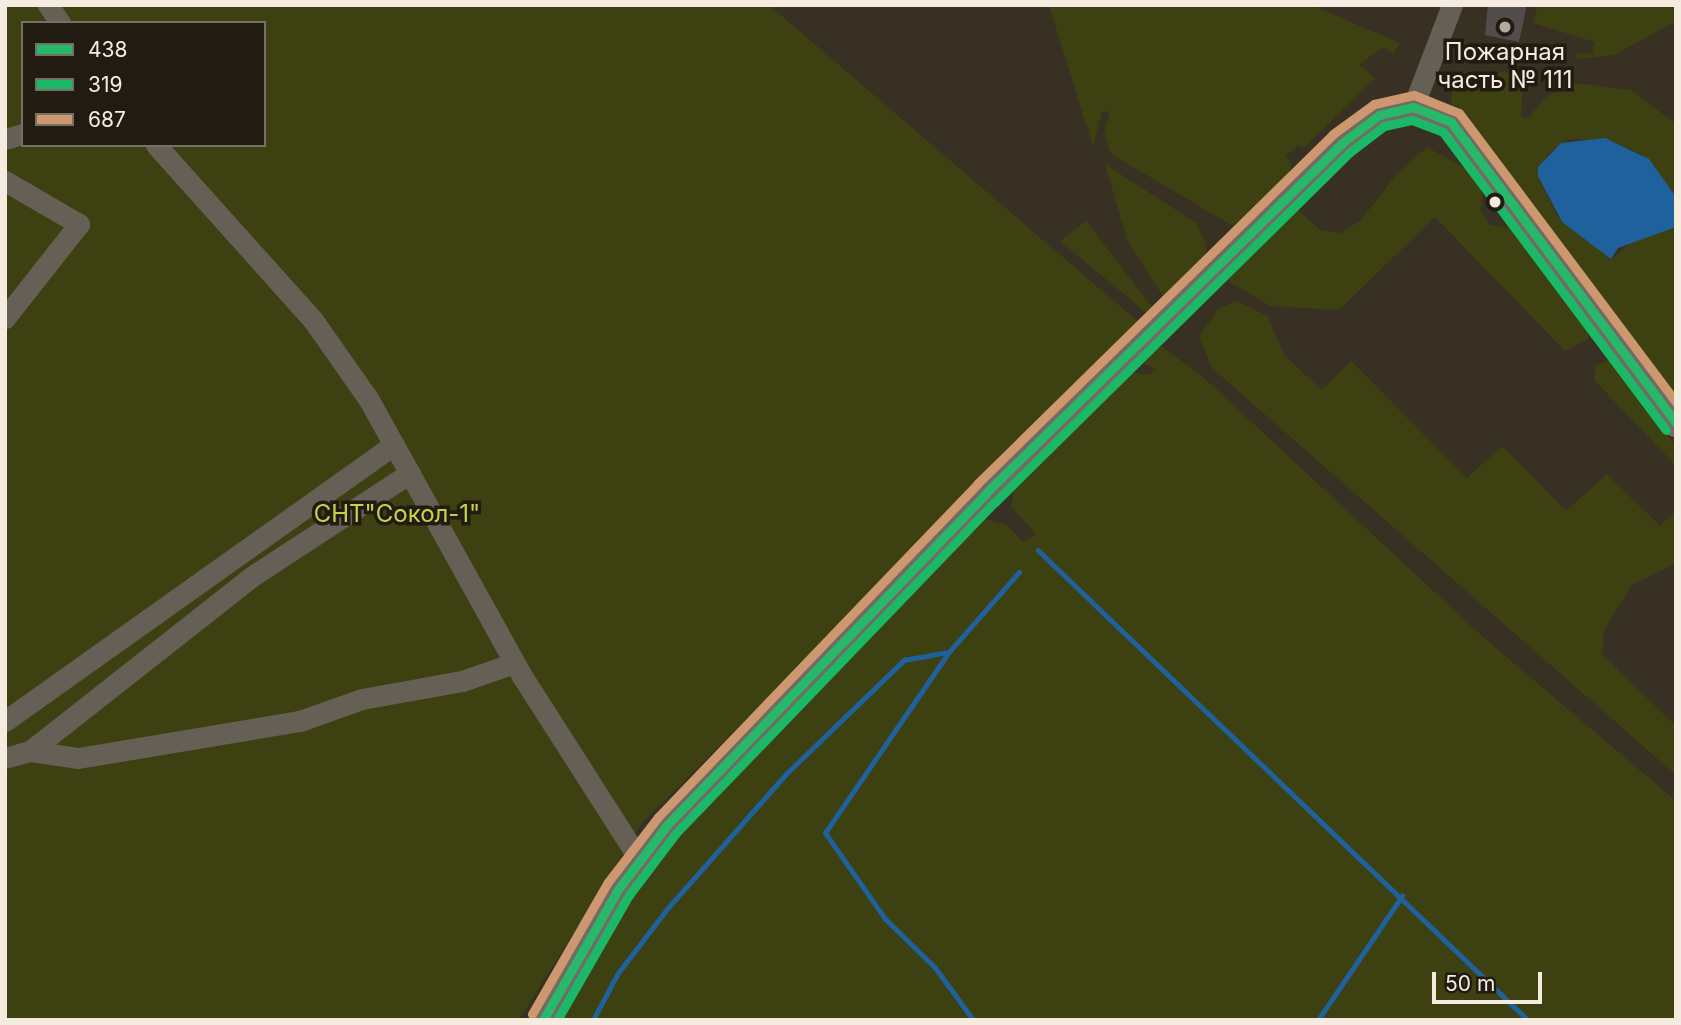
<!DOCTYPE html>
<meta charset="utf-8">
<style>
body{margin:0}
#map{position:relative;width:1681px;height:1025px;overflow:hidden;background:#383023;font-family:Inter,sans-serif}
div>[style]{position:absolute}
.green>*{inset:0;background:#3d4010}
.water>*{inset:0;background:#1f619c}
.stream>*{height:4.5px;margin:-2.25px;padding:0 2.25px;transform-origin:2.25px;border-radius:2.25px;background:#1f619c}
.building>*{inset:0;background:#524d4c}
.minor>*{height:21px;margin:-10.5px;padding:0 10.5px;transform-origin:10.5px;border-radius:10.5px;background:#655f56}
.major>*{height:28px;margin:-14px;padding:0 14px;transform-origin:14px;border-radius:14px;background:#746a63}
.bus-1>*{height:9px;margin:-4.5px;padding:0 4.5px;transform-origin:4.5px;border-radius:4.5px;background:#26b969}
.bus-2>*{height:9px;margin:-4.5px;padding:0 4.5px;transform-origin:4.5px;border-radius:4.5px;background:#1ab867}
.bus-3>*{height:9px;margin:-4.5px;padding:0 4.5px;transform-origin:4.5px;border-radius:4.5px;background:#cd976f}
.dots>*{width:19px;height:19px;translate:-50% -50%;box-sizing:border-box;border:4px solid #211b11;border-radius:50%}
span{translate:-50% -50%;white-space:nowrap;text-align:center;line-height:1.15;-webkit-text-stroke:7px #211b11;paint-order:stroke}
.poi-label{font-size:24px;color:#f5ecdf}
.park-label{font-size:24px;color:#c5d34c}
.frame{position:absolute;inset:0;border:7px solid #f5ecdf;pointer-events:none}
.legend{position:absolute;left:21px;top:21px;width:245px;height:126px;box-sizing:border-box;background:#211b11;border:2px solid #766f63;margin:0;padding:9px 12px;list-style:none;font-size:21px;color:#f5ecdf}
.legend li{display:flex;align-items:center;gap:14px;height:35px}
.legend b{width:35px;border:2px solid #766f63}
.scale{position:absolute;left:1432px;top:972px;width:110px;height:32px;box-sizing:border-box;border:4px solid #f5ecdf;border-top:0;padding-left:9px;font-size:21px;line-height:24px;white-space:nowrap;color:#f5ecdf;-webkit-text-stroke:5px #211b11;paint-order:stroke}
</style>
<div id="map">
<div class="green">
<div style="clip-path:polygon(evenodd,5px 5px,769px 5px,1142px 325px,643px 822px,519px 1020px,5px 1020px,5px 5px,23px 23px,264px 23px,264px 145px,23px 145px,23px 23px)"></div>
<div style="clip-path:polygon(1049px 5px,1311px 5px,1400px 43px,1393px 54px,1383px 47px,1359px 65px,1375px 78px,1304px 148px,1298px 145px,1286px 156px,1292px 163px,1290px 172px,1253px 217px,1231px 225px,1111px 154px,1104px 132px,1110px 112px,1102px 111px,1093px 147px)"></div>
<div style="clip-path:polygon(1538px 5px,1676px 5px,1676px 21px,1614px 55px,1575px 59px,1577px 54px,1592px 53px,1595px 42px,1533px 23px)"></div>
<div style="clip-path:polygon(1478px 71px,1510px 73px,1523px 84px,1521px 116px,1528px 118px,1546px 97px,1575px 83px,1631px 90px,1676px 124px,1676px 197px,1641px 154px,1613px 142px,1569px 139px,1548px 154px,1538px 176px,1557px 215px,1611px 259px,1633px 241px,1676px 227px,1676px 402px,1451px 103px,1453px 86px)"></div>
<div style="clip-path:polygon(1427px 147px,1466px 169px,1483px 193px,1480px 210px,1490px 225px,1510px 228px,1589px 323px,1588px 339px,1565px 351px,1435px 217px,1339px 310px,1270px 306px,1230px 282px,1230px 274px,1297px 209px,1320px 230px,1341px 233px,1361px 220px,1396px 175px)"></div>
<div style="clip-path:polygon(1105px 164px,1196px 223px,1207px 245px,1204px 261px,1168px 304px,1127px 240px)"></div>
<div style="clip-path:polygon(1086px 221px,1153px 308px,1149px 315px,1060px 241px)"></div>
<div style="clip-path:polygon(1237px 301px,1268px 316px,1284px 355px,1322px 390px,1351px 361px,1467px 478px,1502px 446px,1566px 511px,1607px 474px,1660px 526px,1676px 511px,1676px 563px,1632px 585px,1604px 630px,1602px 654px,1676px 726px,1676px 775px,1212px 368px,1199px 337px,1219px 308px)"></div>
<div style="clip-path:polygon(1156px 342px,1203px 377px,1483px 637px,1676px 801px,1676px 1020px,552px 1020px,652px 858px,873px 632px,953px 541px,986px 519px,1007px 525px,1023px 542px,1036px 534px,1011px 507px,1015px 483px,1129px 372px,1148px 375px,1157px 369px,1138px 361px)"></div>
<div style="clip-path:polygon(1610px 359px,1676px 446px,1676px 466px,1595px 381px,1595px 366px)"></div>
</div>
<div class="water">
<div style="clip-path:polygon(1605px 138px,1649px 159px,1676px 197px,1676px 227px,1618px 248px,1611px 259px,1562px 222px,1538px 176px,1538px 167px,1561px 143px)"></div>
</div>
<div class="stream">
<div style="left:1038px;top:550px;width:679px;rotate:43.81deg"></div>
<div style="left:593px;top:1020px;width:53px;rotate:-62deg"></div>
<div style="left:618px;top:973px;width:81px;rotate:-52.6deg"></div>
<div style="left:667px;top:909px;width:181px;rotate:-48.6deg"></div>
<div style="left:787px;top:773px;width:163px;rotate:-44deg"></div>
<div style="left:904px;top:660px;width:45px;rotate:-10.3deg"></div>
<div style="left:973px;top:1020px;width:64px;rotate:-126.2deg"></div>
<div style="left:935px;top:968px;width:70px;rotate:-135.6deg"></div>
<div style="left:885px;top:919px;width:105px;rotate:-124.9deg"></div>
<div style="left:825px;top:833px;width:219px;rotate:-55.6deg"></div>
<div style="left:949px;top:652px;width:106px;rotate:-48.8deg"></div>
<div style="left:1318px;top:1020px;width:150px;rotate:-55.9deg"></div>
</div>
<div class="building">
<div style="clip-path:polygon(1488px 5px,1527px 5px,1519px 42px,1485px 35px)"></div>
</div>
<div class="minor">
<div style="left:48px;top:5px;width:22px;rotate:56deg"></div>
<div style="left:1413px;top:107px;width:109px;rotate:-69.1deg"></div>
<div style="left:5px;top:139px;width:19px;rotate:-16deg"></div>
<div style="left:156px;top:145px;width:235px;rotate:48.1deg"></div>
<div style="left:313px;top:320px;width:98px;rotate:55deg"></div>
<div style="left:369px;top:400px;width:316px;rotate:61deg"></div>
<div style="left:522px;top:676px;width:217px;rotate:57.4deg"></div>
<div style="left:5px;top:181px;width:86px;rotate:30.2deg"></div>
<div style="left:79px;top:224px;width:120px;rotate:128.2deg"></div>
<div style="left:5px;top:721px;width:477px;rotate:-35.4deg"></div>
<div style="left:30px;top:751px;width:281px;rotate:-38.2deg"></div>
<div style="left:251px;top:577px;width:190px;rotate:-33.2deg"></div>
<div style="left:5px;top:758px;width:26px;rotate:-16deg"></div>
<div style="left:30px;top:751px;width:49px;rotate:8.3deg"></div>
<div style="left:78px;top:758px;width:225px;rotate:-9.5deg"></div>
<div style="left:300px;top:721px;width:66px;rotate:-19.5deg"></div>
<div style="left:362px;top:699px;width:102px;rotate:-10.2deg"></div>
<div style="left:462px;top:681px;width:55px;rotate:-19.1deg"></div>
</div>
<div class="major">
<div style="left:543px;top:1020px;width:152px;rotate:-60.1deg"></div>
<div style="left:619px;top:888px;width:79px;rotate:-52.7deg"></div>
<div style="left:667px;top:825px;width:460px;rotate:-46.1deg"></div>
<div style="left:986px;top:493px;width:499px;rotate:-44.5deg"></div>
<div style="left:1342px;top:143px;width:46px;rotate:-37.1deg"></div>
<div style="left:1379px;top:115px;width:35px;rotate:-13deg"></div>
<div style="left:1413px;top:107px;width:41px;rotate:21.5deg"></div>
<div style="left:1451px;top:122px;width:376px;rotate:53.2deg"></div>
</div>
<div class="bus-1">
<div style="left:543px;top:1020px;width:152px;rotate:-60.1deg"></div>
<div style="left:619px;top:888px;width:79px;rotate:-52.7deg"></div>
<div style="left:667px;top:825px;width:460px;rotate:-46.1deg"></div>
<div style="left:986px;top:493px;width:499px;rotate:-44.5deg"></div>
<div style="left:1342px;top:143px;width:46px;rotate:-37.1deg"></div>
<div style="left:1379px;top:115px;width:35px;rotate:-13deg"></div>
<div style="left:1413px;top:107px;width:41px;rotate:21.5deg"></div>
<div style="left:1451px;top:122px;width:376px;rotate:53.2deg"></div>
</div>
<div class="bus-2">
<div style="left:557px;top:1020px;width:144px;rotate:-60.1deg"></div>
<div style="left:629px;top:895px;width:78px;rotate:-52.8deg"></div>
<div style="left:676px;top:833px;width:460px;rotate:-46.1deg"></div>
<div style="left:995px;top:502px;width:499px;rotate:-44.6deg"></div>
<div style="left:1350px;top:152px;width:43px;rotate:-37.4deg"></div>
<div style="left:1384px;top:126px;width:29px;rotate:-12deg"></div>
<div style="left:1412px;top:120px;width:33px;rotate:21deg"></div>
<div style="left:1443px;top:132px;width:372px;rotate:53.2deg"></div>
</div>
<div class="bus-3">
<div style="left:532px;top:1014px;width:152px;rotate:-60.1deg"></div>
<div style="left:608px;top:882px;width:82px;rotate:-52.4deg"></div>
<div style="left:658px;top:817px;width:461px;rotate:-46.2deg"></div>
<div style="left:977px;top:484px;width:499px;rotate:-44.5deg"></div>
<div style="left:1333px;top:134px;width:51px;rotate:-36.2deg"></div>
<div style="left:1374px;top:104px;width:41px;rotate:-12.7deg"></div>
<div style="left:1414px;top:95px;width:48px;rotate:21.8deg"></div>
<div style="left:1459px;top:113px;width:361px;rotate:53.1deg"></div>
</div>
<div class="dots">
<div style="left:1505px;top:27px;background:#b3aa9d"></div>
<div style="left:1495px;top:202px;background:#f5ecdf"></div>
</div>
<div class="poi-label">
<span style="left:1505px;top:66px">Пожарная<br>часть № 111</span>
</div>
<div class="park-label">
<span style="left:397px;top:514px">СНТ"Сокол-1"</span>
</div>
<div class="frame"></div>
<ul class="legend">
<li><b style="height:9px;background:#26b969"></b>438</li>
<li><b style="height:9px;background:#1ab867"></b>319</li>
<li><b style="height:9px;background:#cd976f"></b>687</li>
</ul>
<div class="scale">50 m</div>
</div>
